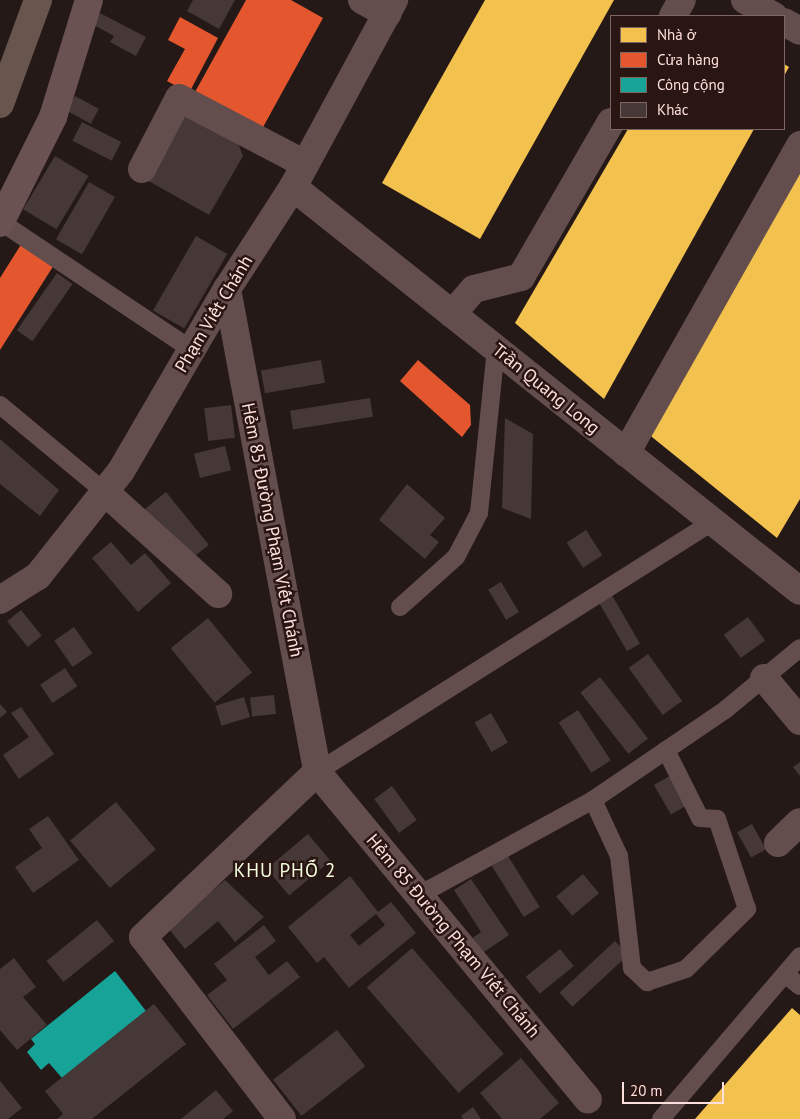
<!DOCTYPE html>
<meta charset="utf-8">
<style>
body{margin:0}
#map{position:relative;width:800px;height:1119px;overflow:hidden;background:#241917;font-family:"PT Sans",sans-serif}
div>[style]{position:absolute}
.homes>*{inset:0;background:#f2c14e}
.shops>*{inset:0;background:#e4572e}
.public>*{inset:0;background:#17a398}
.building>*{inset:0;background:#453836;transform-origin:0 0}
.lane>*{height:18px;margin:-9px;padding:0 9px;transform-origin:9px;border-radius:9px;background:#644e4d}
.street>*{height:28px;margin:-14px;padding:0 14px;transform-origin:14px;border-radius:14px;background:#644e4d}
.secondary>*{height:28px;margin:-14px;padding:0 14px;transform-origin:14px;border-radius:14px;background:#6a5152}
.primary>*{height:28px;margin:-14px;padding:0 14px;transform-origin:14px;border-radius:14px;background:#68554e}
span{translate:-50% -50%;white-space:nowrap;text-align:center;line-height:1.15;-webkit-text-stroke:5px #291512;paint-order:stroke}
.street-label{font-size:18px;color:#fddfdd}
.neighbourhood-label{font-size:19px;color:#f4fddf;letter-spacing:1px}
.legend{position:absolute;left:610px;top:15px;width:175px;height:115px;box-sizing:border-box;background:#291512;border:1px solid #7e6663;margin:0;padding:6px 9px;list-style:none;font-size:15px;color:#fddfdd}
.legend li{display:flex;align-items:center;gap:10px;height:25px}
.legend b{width:25px;border:1px solid #7e6663}
.scale{position:absolute;left:622px;top:1082px;width:102px;height:22px;box-sizing:border-box;border:2px solid #fddfdd;border-top:0;padding-left:6px;font-size:15px;line-height:18px;white-space:nowrap;color:#fddfdd;-webkit-text-stroke:4px #291512;paint-order:stroke}
</style>
<div id="map">
<div class="homes">
<div style="clip-path:polygon(485px 0,614px 0,480px 239px,382px 183px)"></div>
<div style="clip-path:polygon(784px 64px,789px 67px,784px 76px)"></div>
<div style="clip-path:polygon(628px 129px,754px 129px,604px 399px,515px 323px)"></div>
<div style="clip-path:polygon(800px 165px,800px 499px,777px 538px,647px 433px)"></div>
<div style="clip-path:polygon(792px 1008px,800px 1015px,800px 1119px,695px 1119px)"></div>
</div>
<div class="shops">
<div style="clip-path:polygon(246px 0,291px 0,323px 18px,262px 129px,195px 92px)"></div>
<div style="clip-path:polygon(180px 17px,218px 38px,189px 93px,167px 81px,185px 49px,168px 40px)"></div>
<div style="clip-path:polygon(22px 243px,54px 265px,0 350px,0 278px)"></div>
<div style="clip-path:polygon(418px 360px,470px 405px,471px 425px,462px 437px,400px 381px)"></div>
</div>
<div class="public">
<div style="clip-path:polygon(115px 971px,146px 1011px,62px 1078px,49px 1063px,41px 1070px,27px 1052px,35px 1044px,31px 1039px)"></div>
</div>
<div class="building">
<div style="clip-path:polygon(193px 0,235px 0,219px 29px,187px 11px)"></div>
<div style="clip-path:polygon(100px 13px,146px 37px,136px 56px,110px 42px,114px 36px,94px 25px)"></div>
<div style="left:75px;top:96px;width:27px;height:17px;rotate:28deg"></div>
<div style="clip-path:polygon(184px 109px,236px 138px,243px 156px,209px 215px,145px 179px)"></div>
<div style="left:82px;top:122px;width:44px;height:21px;rotate:27deg"></div>
<div style="left:55px;top:156px;width:39px;height:62px;rotate:31deg"></div>
<div style="left:89px;top:182px;width:30px;height:66px;rotate:30deg"></div>
<div style="left:196px;top:236px;width:36px;height:86px;rotate:30deg"></div>
<div style="left:57px;top:273px;width:19px;height:70px;rotate:35deg"></div>
<div style="left:321px;top:360px;width:23px;height:61px;rotate:80deg"></div>
<div style="left:370px;top:398px;width:19px;height:81px;rotate:81deg"></div>
<div style="left:231px;top:405px;width:33px;height:27px;rotate:83deg"></div>
<div style="clip-path:polygon(505px 418px,533px 434px,531px 519px,502px 508px)"></div>
<div style="clip-path:polygon(0 439px,59px 490px,40px 516px,0 484px)"></div>
<div style="left:225px;top:446px;width:25px;height:32px;rotate:76deg"></div>
<div style="clip-path:polygon(407px 484px,445px 518px,430px 535px,439px 542px,425px 559px,379px 520px)"></div>
<div style="left:166px;top:492px;width:68px;height:34px;rotate:51deg"></div>
<div style="left:586px;top:530px;width:30px;height:23px;rotate:57deg"></div>
<div style="clip-path:polygon(111px 542px,131px 565px,145px 553px,171px 583px,138px 612px,92px 558px)"></div>
<div style="left:501px;top:582px;width:35px;height:15px;rotate:59deg"></div>
<div style="left:609px;top:590px;width:62px;height:15px;rotate:60deg"></div>
<div style="left:21px;top:610px;width:33px;height:18px;rotate:51deg"></div>
<div style="left:748px;top:617px;width:29px;height:30px;rotate:54deg"></div>
<div style="left:208px;top:618px;width:70px;height:48px;rotate:51deg"></div>
<div style="left:74px;top:627px;width:32px;height:24px;rotate:55deg"></div>
<div style="left:648px;top:654px;width:58px;height:24px;rotate:54deg"></div>
<div style="left:65px;top:668px;width:22px;height:30px;rotate:56deg"></div>
<div style="left:600px;top:677px;width:78px;height:25px;rotate:52deg"></div>
<div style="left:274px;top:695px;width:19px;height:24px;rotate:84deg"></div>
<div style="left:244px;top:697px;width:21px;height:30px;rotate:73deg"></div>
<div style="clip-path:polygon(0 704px,7px 712px,0 718px)"></div>
<div style="clip-path:polygon(21px 707px,54px 754px,19px 779px,3px 755px,29px 737px,11px 713px)"></div>
<div style="left:578px;top:710px;width:60px;height:23px;rotate:57deg"></div>
<div style="left:491px;top:713px;width:34px;height:19px;rotate:60deg"></div>
<div style="clip-path:polygon(800px 762px,800px 776px,793px 767px)"></div>
<div style="left:673px;top:774px;width:34px;height:22px;rotate:60deg"></div>
<div style="left:392px;top:786px;width:42px;height:22px;rotate:54deg"></div>
<div style="left:116px;top:802px;width:62px;height:60px;rotate:50deg"></div>
<div style="clip-path:polygon(48px 816px,79px 860px,33px 893px,15px 867px,42px 848px,29px 829px)"></div>
<div style="left:752px;top:824px;width:29px;height:17px;rotate:61deg"></div>
<div style="left:308px;top:834px;width:35px;height:54px;rotate:50deg"></div>
<div style="left:508px;top:856px;width:60px;height:19px;rotate:58deg"></div>
<div style="left:583px;top:874px;width:25px;height:35px;rotate:50deg"></div>
<div style="clip-path:polygon(evenodd,350px 876px,378px 912px,391px 902px,416px 933px,349px 988px,324px 957px,317px 963px,288px 927px,350px 876px,376px 914px,385px 925px,359px 946px,350px 935px,376px 914px)"></div>
<div style="clip-path:polygon(471px 879px,509px 935px,481px 954px,471px 939px,481px 932px,454px 890px)"></div>
<div style="clip-path:polygon(225px 880px,264px 917px,235px 942px,218px 921px,185px 949px,168px 928px)"></div>
<div style="left:97px;top:920px;width:27px;height:65px;rotate:51deg"></div>
<div style="clip-path:polygon(264px 925px,276px 941px,255px 957px,269px 975px,287px 961px,300px 977px,233px 1029px,207px 995px,227px 980px,214px 964px)"></div>
<div style="left:615px;top:941px;width:19px;height:76px;rotate:47deg"></div>
<div style="left:412px;top:948px;width:140px;height:60px;rotate:49deg"></div>
<div style="left:560px;top:949px;width:22px;height:44px;rotate:51deg"></div>
<div style="clip-path:polygon(14px 958px,36px 987px,23px 997px,47px 1025px,17px 1050px,0 1030px,0 969px)"></div>
<div style="clip-path:polygon(154px 1004px,186px 1044px,92px 1119px,57px 1119px,63px 1114px,45px 1091px)"></div>
<div style="left:337px;top:1030px;width:46px;height:81px;rotate:52deg"></div>
<div style="clip-path:polygon(521px 1058px,559px 1103px,540px 1119px,502px 1119px,480px 1093px)"></div>
<div style="clip-path:polygon(0 1081px,22px 1108px,8px 1119px,0 1119px)"></div>
<div style="clip-path:polygon(216px 1090px,233px 1111px,223px 1119px,181px 1119px)"></div>
<div style="clip-path:polygon(473px 1107px,481px 1119px,463px 1119px,461px 1116px)"></div>
</div>
<div class="lane">
<div style="left:1px;top:222px;width:230px;rotate:33.8deg"></div>
<div style="left:0;top:405px;width:138px;rotate:39.7deg"></div>
<div style="left:400px;top:607px;width:75px;rotate:-41.8deg"></div>
<div style="left:456px;top:557px;width:50px;rotate:-62.4deg"></div>
<div style="left:479px;top:513px;width:165px;rotate:-84.1deg"></div>
<div style="left:317px;top:772px;width:467px;rotate:-32.3deg"></div>
<div style="left:593px;top:800px;width:62px;rotate:65.1deg"></div>
<div style="left:619px;top:856px;width:113px;rotate:83.4deg"></div>
<div style="left:632px;top:968px;width:21px;rotate:43deg"></div>
<div style="left:647px;top:982px;width:41px;rotate:-18.4deg"></div>
<div style="left:686px;top:969px;width:86px;rotate:-44.5deg"></div>
<div style="left:747px;top:909px;width:95px;rotate:-108.4deg"></div>
<div style="left:717px;top:819px;width:17px;rotate:-177deg"></div>
<div style="left:700px;top:818px;width:76px;rotate:-116.6deg"></div>
<div style="left:419px;top:895px;width:198px;rotate:-28.6deg"></div>
<div style="left:593px;top:800px;width:160px;rotate:-34.3deg"></div>
<div style="left:725px;top:710px;width:97px;rotate:-39.6deg"></div>
<div style="left:785px;top:974px;width:19px;rotate:39deg"></div>
<div style="left:661px;top:1119px;width:214px;rotate:-49.5deg"></div>
</div>
<div class="street">
<div style="left:362px;top:0;width:29px;rotate:29deg"></div>
<div style="left:745px;top:0;width:33px;rotate:29deg"></div>
<div style="left:673px;top:16px;width:18px;rotate:-61deg"></div>
<div style="left:784px;top:22px;width:18px;rotate:29deg"></div>
<div style="left:142px;top:169px;width:80px;rotate:-62.5deg"></div>
<div style="left:179px;top:98px;width:142px;rotate:27.6deg"></div>
<div style="left:293px;top:187px;width:648px;rotate:38.55deg"></div>
<div style="left:227px;top:289px;width:491px;rotate:79.4deg"></div>
<div style="left:317px;top:772px;width:240px;rotate:136.5deg"></div>
<div style="left:143px;top:937px;width:229px;rotate:52.6deg"></div>
<div style="left:452px;top:314px;width:33px;rotate:-49deg"></div>
<div style="left:474px;top:289px;width:49px;rotate:-14.3deg"></div>
<div style="left:521px;top:277px;width:179px;rotate:-59.9deg"></div>
<div style="left:626px;top:453px;width:354px;rotate:-60.5deg"></div>
<div style="left:106px;top:493px;width:151px;rotate:42deg"></div>
<div style="left:0;top:600px;width:45px;rotate:-32.3deg"></div>
<div style="left:38px;top:576px;width:134px;rotate:-51.7deg"></div>
<div style="left:121px;top:471px;width:211px;rotate:-59.8deg"></div>
<div style="left:227px;top:289px;width:121px;rotate:-57.1deg"></div>
<div style="left:293px;top:187px;width:213px;rotate:-61.6deg"></div>
<div style="left:764px;top:678px;width:56px;rotate:50.1deg"></div>
<div style="left:317px;top:772px;width:425px;rotate:50.4deg"></div>
<div style="left:778px;top:843px;width:30px;rotate:-44deg"></div>
</div>
<div class="secondary">
<div style="left:0;top:223px;width:119px;rotate:-63.4deg"></div>
<div style="left:53px;top:117px;width:122px;rotate:-72.9deg"></div>
</div>
<div class="primary">
<div style="left:0;top:104px;width:111px;rotate:-69.9deg"></div>
</div>
<div class="street-label">
<span style="left:214px;top:314px;rotate:-59deg">Phạm Viết Chánh</span>
<span style="left:546px;top:389px;rotate:39deg">Trần Quang Long</span>
<span style="left:272px;top:530px;rotate:79deg">Hẻm 85 Đường Phạm Viết Chánh</span>
<span style="left:453px;top:936px;rotate:50deg">Hẻm 85 Đường Phạm Viết Chánh</span>
</div>
<div class="neighbourhood-label">
<span style="left:285px;top:871px">KHU PHỐ 2</span>
</div>
<ul class="legend">
<li><b style="height:14px;background:#f2c14e"></b>Nhà ở</li>
<li><b style="height:14px;background:#e4572e"></b>Cửa hàng</li>
<li><b style="height:14px;background:#17a398"></b>Công cộng</li>
<li><b style="height:14px;background:#453836"></b>Khác</li>
</ul>
<div class="scale">20 m</div>
</div>
